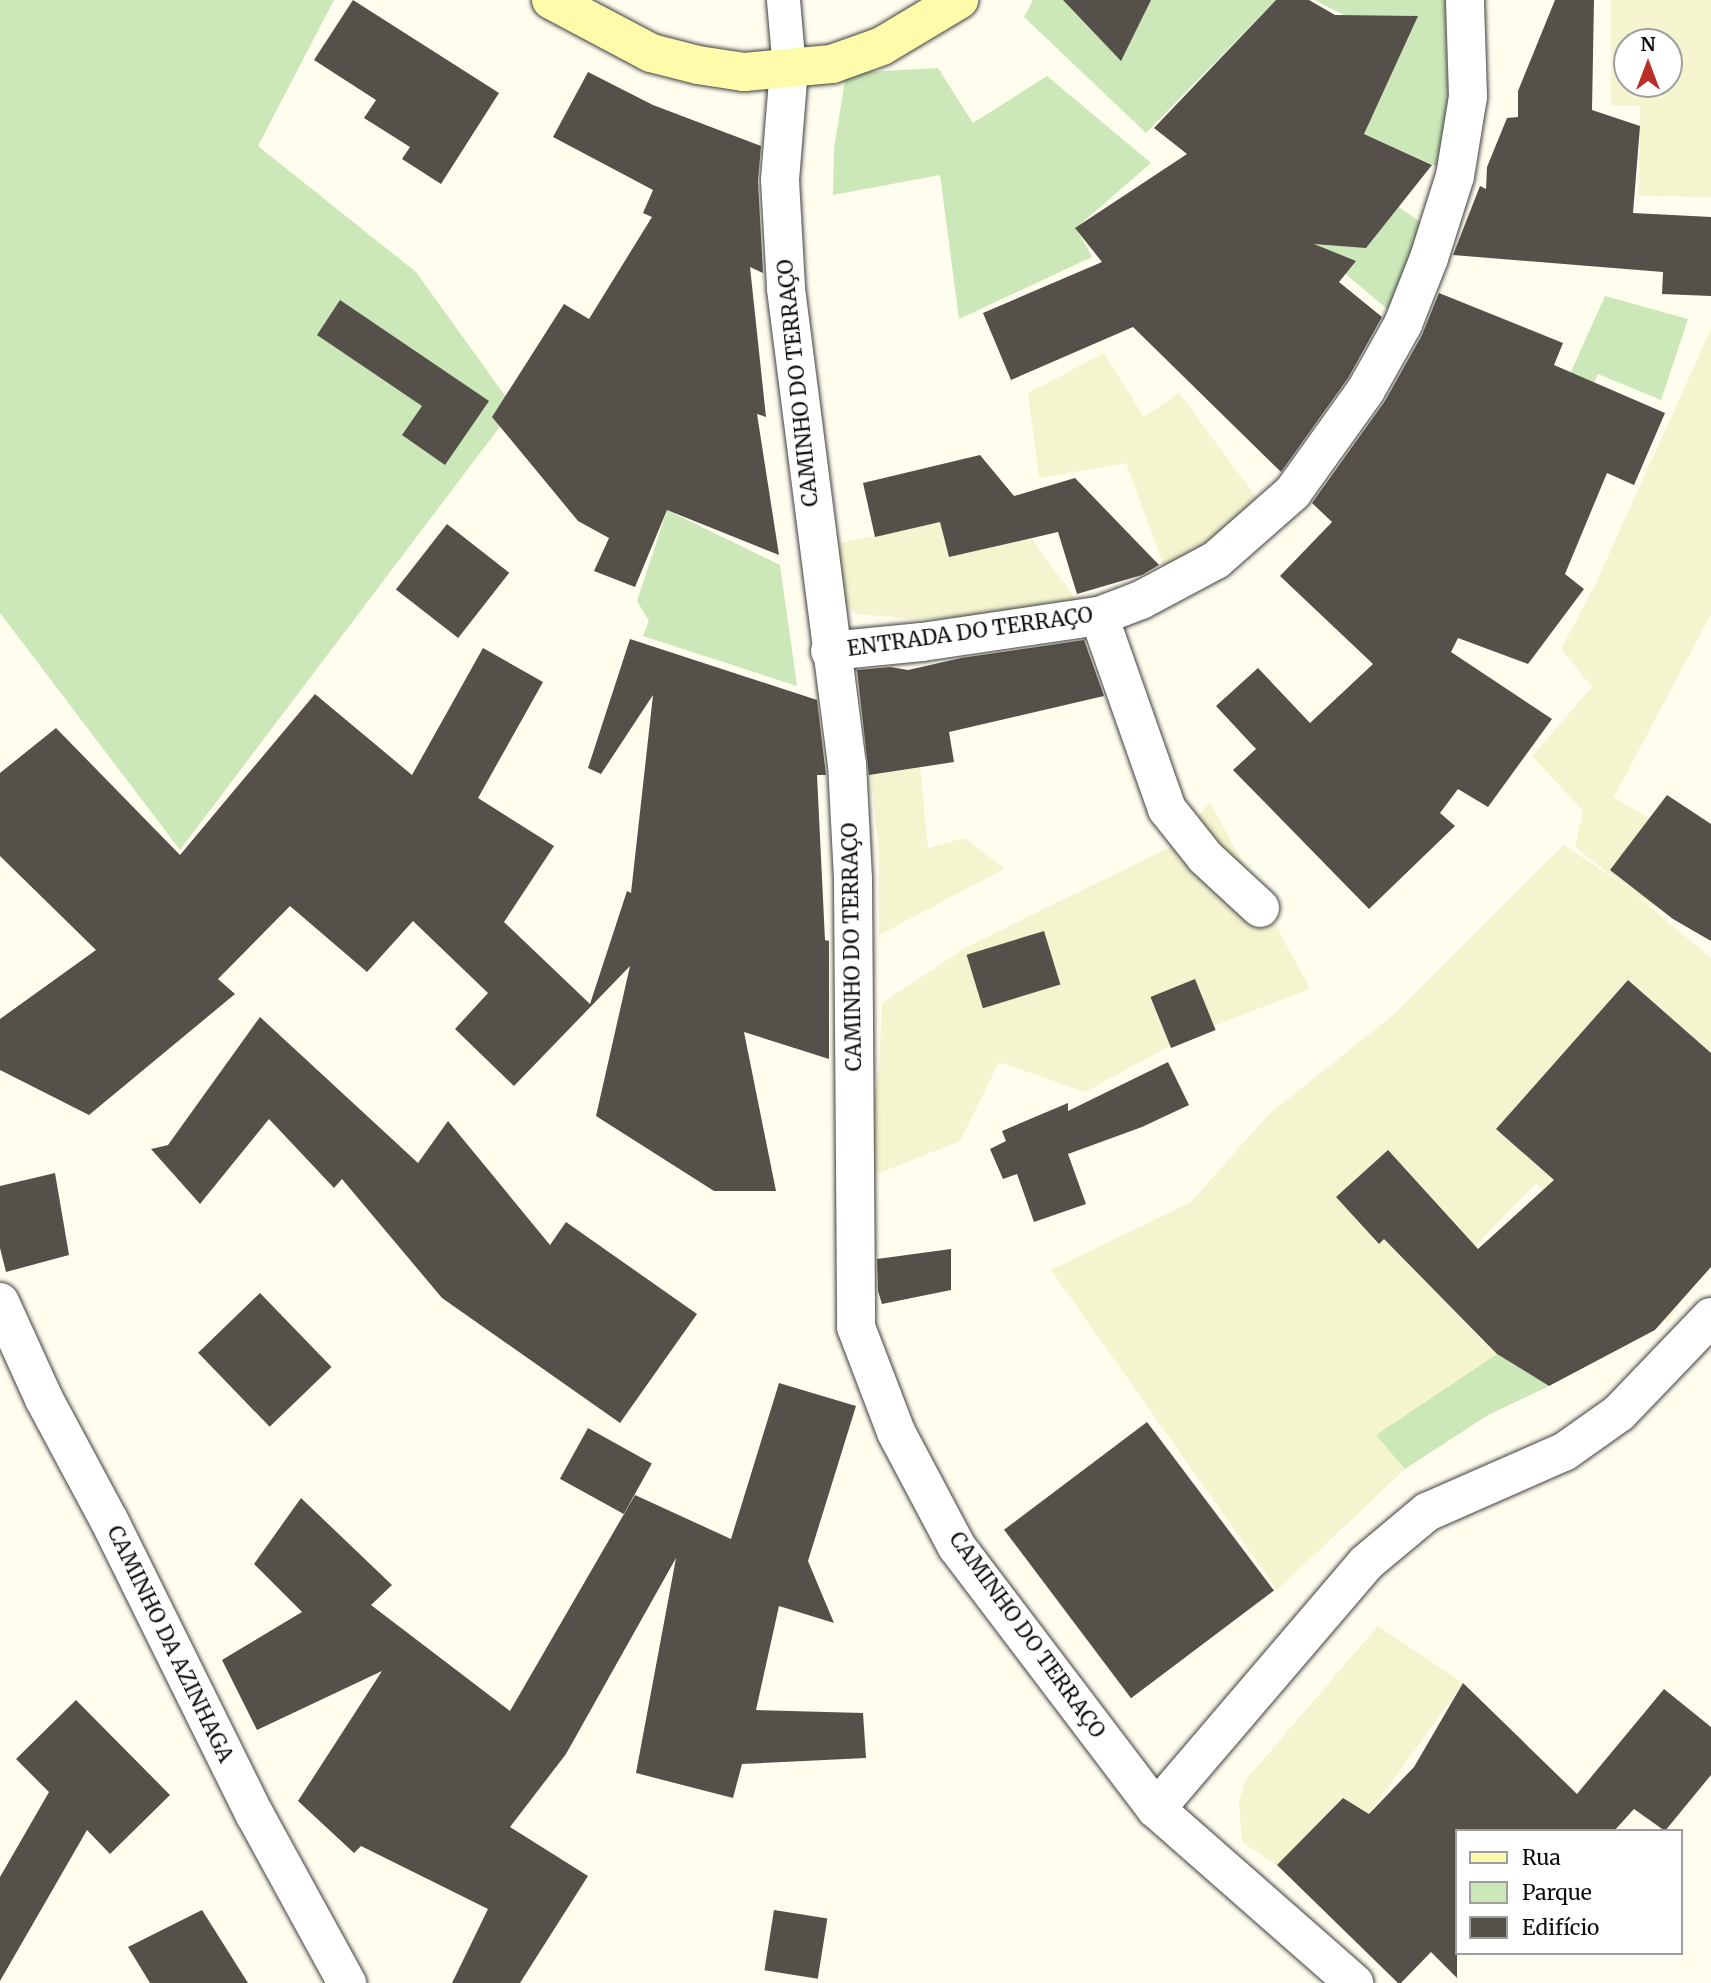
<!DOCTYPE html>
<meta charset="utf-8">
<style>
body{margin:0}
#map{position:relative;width:1711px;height:1983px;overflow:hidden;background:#fffdee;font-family:Merriweather,serif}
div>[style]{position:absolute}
.farmland>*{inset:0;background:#f4f4cf}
.green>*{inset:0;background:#cde8b8}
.building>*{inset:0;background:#56504a;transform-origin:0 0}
.roads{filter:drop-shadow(0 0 2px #404040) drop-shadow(0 0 2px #404040)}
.lane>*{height:33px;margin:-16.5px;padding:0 16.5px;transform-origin:16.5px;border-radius:16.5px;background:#fff}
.street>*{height:38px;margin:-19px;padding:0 19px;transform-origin:19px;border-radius:19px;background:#fff}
.secondary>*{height:38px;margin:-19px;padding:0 19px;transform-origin:19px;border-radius:19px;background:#fefcaa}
span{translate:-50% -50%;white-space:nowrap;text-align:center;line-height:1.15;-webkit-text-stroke:7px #fff;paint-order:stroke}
.street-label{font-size:21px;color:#0d0d0d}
.legend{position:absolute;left:1455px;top:1829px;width:228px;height:126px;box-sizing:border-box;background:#fff;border:2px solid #9e9e9e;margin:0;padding:9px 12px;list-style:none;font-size:21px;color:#0d0d0d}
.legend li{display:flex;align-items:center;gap:14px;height:35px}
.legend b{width:35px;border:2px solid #9e9e9e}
.north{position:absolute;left:1613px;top:28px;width:70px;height:70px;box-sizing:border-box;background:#fff;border:2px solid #9e9e9e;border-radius:50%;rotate:0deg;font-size:19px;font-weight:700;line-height:28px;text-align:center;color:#0d0d0d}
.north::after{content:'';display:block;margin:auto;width:24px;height:32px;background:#bb2d27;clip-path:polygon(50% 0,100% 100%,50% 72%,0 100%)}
</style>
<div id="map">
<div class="farmland">
<div style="clip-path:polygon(evenodd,1611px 0,1711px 0,1711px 197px,1639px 196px,1640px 106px,1611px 105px,1611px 0,1627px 42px,1669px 42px,1669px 84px,1627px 84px,1627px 42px)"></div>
<div style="clip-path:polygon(1711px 329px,1711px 614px,1614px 797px,1711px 855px,1654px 907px,1632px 892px,1711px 958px,1711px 1053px,1628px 980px,1496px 1129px,1684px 1296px,1668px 1323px,1536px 1183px,1434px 1289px,1497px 1354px,1377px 1435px,1405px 1469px,1277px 1590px,1051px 1270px,1191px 1202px,1269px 1114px,1393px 1015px,1564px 845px,1624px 885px,1575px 847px,1583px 811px,1532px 756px,1592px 687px,1561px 649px,1595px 585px)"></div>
<div style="clip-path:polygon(1104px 353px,1144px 417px,1179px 393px,1259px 501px,1213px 543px,1165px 569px,1126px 463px,1039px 478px,1028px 393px)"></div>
<div style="clip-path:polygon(940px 522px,949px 557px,1031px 538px,1077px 601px,962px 617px,915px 619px,857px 614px,844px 603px,840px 594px,840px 543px)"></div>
<div style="clip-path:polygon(920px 767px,928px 848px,965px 838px,1004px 869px,879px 935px,879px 854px,871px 775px)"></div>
<div style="clip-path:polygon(1210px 802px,1310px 989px,1190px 1035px,1085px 1092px,999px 1062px,960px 1141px,854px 1183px,879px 1072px,882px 1003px,967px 947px,1176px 844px)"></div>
<div style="clip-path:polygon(1378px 1626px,1463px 1683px,1369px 1814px,1343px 1798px,1277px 1865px,1242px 1842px,1239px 1802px,1245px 1781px)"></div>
</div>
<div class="green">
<div style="clip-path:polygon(0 0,334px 0,258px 146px,416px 272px,514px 408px,180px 850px,0 613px)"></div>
<div style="clip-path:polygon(1033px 0,1276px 0,1146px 133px,1024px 17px)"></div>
<div style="clip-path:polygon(1314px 0,1445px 0,1449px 122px,1438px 167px,1364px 134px,1344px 15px)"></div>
<div style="clip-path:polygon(938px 68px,973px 123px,1047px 76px,1151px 163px,1076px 228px,1092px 257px,959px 319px,940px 175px,833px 195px,834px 149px,846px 73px)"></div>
<div style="clip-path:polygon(1344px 169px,1429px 228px,1393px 314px,1297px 233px)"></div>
<div style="clip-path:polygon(1605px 296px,1688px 319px,1661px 400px,1598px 374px,1533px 514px,1530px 463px)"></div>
<div style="clip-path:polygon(667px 510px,780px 565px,797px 686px,643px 636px,649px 621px,637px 601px)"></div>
<div style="clip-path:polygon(1497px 1354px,1549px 1386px,1488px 1415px,1405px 1469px,1376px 1435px)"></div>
</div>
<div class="building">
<div style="clip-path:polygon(353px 0,499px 93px,441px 184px,402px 159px,410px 147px,364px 118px,376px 100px,314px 60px)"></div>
<div style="clip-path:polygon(1063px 0,1151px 0,1121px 61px)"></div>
<div style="clip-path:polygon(1276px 0,1309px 0,1335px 15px,1418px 16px,1364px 134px,1432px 165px,1366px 248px,1314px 244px,1356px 261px,1339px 282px,1382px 317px,1348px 378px,1281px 472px,1133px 327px,1011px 380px,983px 313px,1102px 262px,1075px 228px,1187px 154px,1154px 128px)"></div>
<div style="clip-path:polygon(1555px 0,1594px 0,1592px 110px,1640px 126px,1633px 213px,1711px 217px,1711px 296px,1662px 294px,1663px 272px,1453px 255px,1480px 186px,1486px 189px,1487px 167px,1507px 118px,1518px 117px,1518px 91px)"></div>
<div style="clip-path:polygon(588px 72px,653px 105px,761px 146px,758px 181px,763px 273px,750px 267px,766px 417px,757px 414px,779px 555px,667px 510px,635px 587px,594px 571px,609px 538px,578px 521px,492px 417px,564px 304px,589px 319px,652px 217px,643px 213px,653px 190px,553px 137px)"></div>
<div style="clip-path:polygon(1439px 293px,1563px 343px,1554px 365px,1665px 413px,1634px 485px,1607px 473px,1565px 574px,1584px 589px,1528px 664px,1458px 638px,1451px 652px,1552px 719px,1488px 807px,1458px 789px,1440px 813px,1455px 826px,1369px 909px,1233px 770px,1256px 749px,1216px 706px,1258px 668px,1310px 723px,1373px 664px,1280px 576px,1332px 522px,1312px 503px,1385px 401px,1422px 335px)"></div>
<div style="clip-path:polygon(340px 300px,489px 401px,445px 465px,402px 435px,422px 406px,317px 335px)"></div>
<div style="clip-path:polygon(980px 455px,1014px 496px,1075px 478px,1159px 565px,1142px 575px,1077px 594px,1058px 532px,949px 557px,940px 522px,875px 537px,863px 483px)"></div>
<div style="left:447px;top:524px;width:79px;height:83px;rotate:38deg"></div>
<div style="clip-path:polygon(630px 639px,817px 700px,826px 775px,817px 775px,825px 940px,829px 941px,829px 1059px,744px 1032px,776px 1191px,714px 1191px,596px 1116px,630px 966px,514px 1086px,455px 1029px,488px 993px,413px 921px,367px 972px,290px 906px,218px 979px,235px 994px,89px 1115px,0 1070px,0 1019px,96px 950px,0 856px,0 773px,56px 728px,180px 855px,315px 694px,412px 775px,483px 648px,543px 682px,478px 798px,554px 846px,504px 922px,590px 1004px,627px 891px,631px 893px,653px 695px,601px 774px,588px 768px)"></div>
<div style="clip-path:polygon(1084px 640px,1104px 696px,949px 732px,954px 762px,869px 775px,857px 670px,890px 667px,908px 670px,961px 658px)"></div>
<div style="clip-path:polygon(1667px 795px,1711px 824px,1711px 941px,1673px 919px,1610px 870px)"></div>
<div style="left:1044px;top:931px;width:56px;height:81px;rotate:73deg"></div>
<div style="left:1195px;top:979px;width:55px;height:48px;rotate:68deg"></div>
<div style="clip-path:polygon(1628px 980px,1711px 1053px,1711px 1267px,1655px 1330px,1549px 1386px,1497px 1354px,1384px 1239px,1379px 1244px,1336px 1197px,1388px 1150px,1478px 1249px,1554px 1180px,1496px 1129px)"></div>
<div style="clip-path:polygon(260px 1017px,418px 1163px,448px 1121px,550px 1245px,566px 1222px,697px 1314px,620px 1423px,442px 1298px,342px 1179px,334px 1188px,269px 1119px,200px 1204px,151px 1149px,168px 1145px)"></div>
<div style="clip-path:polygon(1168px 1062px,1189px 1105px,1142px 1127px,1068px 1154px,1086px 1204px,1034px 1222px,1017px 1174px,1003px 1179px,990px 1149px,1006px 1141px,1002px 1131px,1068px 1103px,1068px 1111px)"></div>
<div style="clip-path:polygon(55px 1173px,69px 1255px,6px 1272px,0 1248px,0 1186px)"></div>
<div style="clip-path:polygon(951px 1249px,951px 1290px,882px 1304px,878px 1291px,877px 1259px)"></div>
<div style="left:260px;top:1293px;width:103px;height:86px;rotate:46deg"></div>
<div style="clip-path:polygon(779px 1383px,856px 1406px,808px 1561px,834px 1623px,779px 1606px,756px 1710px,863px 1713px,866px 1758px,742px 1764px,733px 1798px,636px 1773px,676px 1558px,566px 1754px,510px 1827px,588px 1876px,520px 1983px,452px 1983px,488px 1909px,361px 1846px,354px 1853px,298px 1801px,382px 1671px,257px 1730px,222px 1660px,302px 1612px,254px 1564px,301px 1498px,392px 1585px,371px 1605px,510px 1711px,635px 1495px,731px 1539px)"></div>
<div style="left:1147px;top:1422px;width:211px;height:179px;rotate:53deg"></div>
<div style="left:588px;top:1428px;width:73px;height:58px;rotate:29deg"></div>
<div style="clip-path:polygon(1463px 1683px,1577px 1794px,1664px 1689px,1711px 1727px,1711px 1775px,1665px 1831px,1634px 1809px,1614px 1831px,1457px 1831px,1457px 1978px,1431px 1952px,1401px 1983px,1398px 1983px,1277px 1865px,1343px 1798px,1369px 1814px,1414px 1767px)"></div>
<div style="clip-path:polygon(76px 1700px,170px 1795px,110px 1854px,87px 1830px,0 1981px,0 1877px,49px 1792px,16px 1759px)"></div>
<div style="clip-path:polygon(202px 1910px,248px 1983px,150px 1983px,128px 1947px)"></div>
<div style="left:774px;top:1910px;width:54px;height:61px;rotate:9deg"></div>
</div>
<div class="roads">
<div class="lane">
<div style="left:783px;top:0;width:68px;rotate:85deg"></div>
</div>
<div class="street">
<div style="left:789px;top:68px;width:112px;rotate:94.6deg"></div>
<div style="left:780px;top:180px;width:109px;rotate:86.8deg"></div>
<div style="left:786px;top:289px;width:479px;rotate:82.7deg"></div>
<div style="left:847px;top:764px;width:115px;rotate:87deg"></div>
<div style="left:853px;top:879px;width:448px;rotate:89.6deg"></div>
<div style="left:856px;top:1327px;width:112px;rotate:69.1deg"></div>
<div style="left:896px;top:1432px;width:130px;rotate:62.1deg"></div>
<div style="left:957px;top:1547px;width:329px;rotate:52.8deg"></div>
<div style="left:1156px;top:1809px;width:264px;rotate:41.3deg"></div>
<div style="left:1099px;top:616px;width:205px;rotate:70.6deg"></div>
<div style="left:1167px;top:809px;width:61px;rotate:51.6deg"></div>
<div style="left:1205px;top:857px;width:75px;rotate:42.8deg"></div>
<div style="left:830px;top:651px;width:92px;rotate:-5.6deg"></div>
<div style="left:922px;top:642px;width:179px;rotate:-8.4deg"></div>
<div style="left:1099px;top:616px;width:45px;rotate:-20.9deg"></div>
<div style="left:1141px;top:600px;width:85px;rotate:-28.1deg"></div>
<div style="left:1216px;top:560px;width:103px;rotate:-41.4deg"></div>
<div style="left:1293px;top:492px;width:125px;rotate:-54.4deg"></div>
<div style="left:1366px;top:390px;width:76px;rotate:-60.7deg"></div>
<div style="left:1403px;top:324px;width:71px;rotate:-68.5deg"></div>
<div style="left:1429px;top:258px;width:86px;rotate:-72.4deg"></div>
<div style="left:1455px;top:176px;width:80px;rotate:-80.7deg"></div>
<div style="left:1468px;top:97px;width:97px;rotate:-91.8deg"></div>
<div style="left:0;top:1302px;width:107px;rotate:65.6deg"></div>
<div style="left:44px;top:1399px;width:137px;rotate:61.8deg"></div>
<div style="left:109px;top:1520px;width:329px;rotate:63.7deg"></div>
<div style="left:255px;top:1815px;width:192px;rotate:61.3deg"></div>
<div style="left:1156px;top:1809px;width:323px;rotate:-49.5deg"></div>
<div style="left:1366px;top:1563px;width:80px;rotate:-39.9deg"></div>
<div style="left:1427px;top:1512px;width:150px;rotate:-23.7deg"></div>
<div style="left:1564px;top:1452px;width:67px;rotate:-35.3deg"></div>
<div style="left:1619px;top:1413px;width:133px;rotate:-46.2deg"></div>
</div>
<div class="secondary">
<div style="left:551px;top:0;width:113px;rotate:27.9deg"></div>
<div style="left:651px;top:53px;width:49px;rotate:14.3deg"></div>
<div style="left:698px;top:65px;width:47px;rotate:8.7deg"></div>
<div style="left:744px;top:72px;width:88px;rotate:-5.2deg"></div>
<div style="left:832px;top:64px;width:53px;rotate:-19.8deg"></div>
<div style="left:882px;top:46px;width:90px;rotate:-30.9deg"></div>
</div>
</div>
<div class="street-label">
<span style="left:798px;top:383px;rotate:-96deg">CAMINHO DO TERRAÇO</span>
<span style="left:970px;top:632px;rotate:-8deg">ENTRADA DO TERRAÇO</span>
<span style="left:852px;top:947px;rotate:-91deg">CAMINHO DO TERRAÇO</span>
<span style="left:1027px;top:1635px;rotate:54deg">CAMINHO DO TERRAÇO</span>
<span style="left:170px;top:1644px;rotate:64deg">CAMINHO DA AZINHAGA</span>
</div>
<ul class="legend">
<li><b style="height:9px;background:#fefcaa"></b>Rua</li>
<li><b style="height:19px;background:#cde8b8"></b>Parque</li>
<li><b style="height:19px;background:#56504a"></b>Edifício</li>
</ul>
<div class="north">N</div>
</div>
